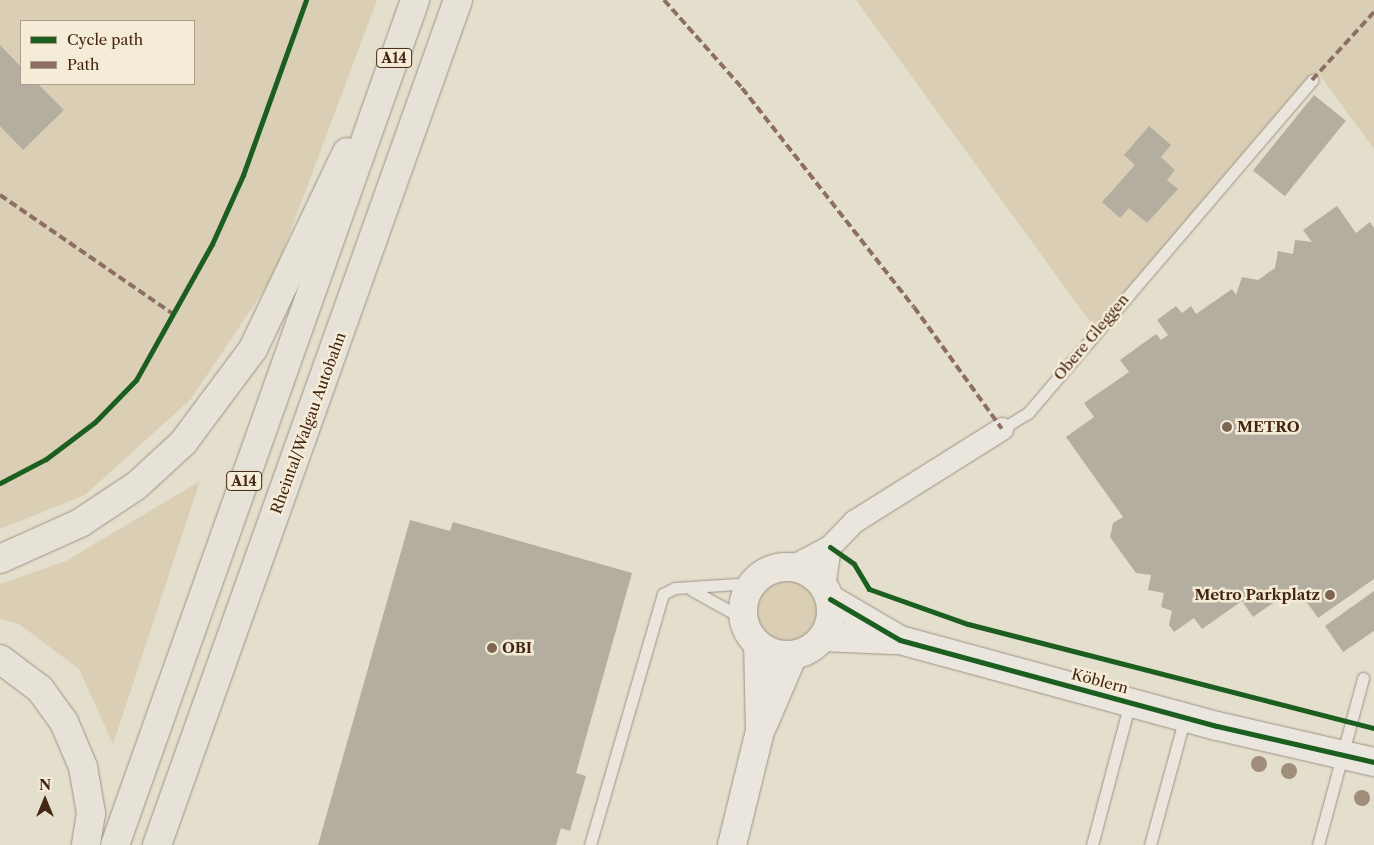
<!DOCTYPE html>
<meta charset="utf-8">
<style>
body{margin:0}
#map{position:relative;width:1374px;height:845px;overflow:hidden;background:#e4decc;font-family:"Libre Caslon Text",serif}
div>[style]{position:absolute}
.green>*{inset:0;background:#dacfb5}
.round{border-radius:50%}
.building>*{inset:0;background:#b4aea1;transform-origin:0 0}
.roads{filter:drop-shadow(0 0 1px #9b9387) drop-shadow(0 0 1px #9b9387)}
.lane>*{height:11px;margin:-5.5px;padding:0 5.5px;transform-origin:5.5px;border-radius:5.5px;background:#eae6de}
.street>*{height:22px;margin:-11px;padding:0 11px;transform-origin:11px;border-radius:11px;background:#eae6de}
.secondary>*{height:28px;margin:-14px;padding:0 14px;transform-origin:14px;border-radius:14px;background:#eae6de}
.secondary>.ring{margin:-14px;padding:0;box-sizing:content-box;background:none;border:28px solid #eae6de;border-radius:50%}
.highway>*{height:28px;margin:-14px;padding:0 14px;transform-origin:14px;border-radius:14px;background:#e7e2d8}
.quiet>*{height:4px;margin-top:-2px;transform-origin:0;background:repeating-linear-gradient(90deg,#8d6e63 0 8px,transparent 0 12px)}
.cycleway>*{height:5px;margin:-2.5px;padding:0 2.5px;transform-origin:2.5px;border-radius:2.5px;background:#1b5e20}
.trees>*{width:16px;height:16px;margin:-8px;border-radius:50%;background:#a08e7a}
.dots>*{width:14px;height:14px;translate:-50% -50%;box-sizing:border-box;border:2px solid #f5ecd7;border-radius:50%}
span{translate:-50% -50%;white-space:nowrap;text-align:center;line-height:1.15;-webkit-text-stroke:5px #f5ecd7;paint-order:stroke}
.shield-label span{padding:1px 4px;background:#f5ecd7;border:1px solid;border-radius:4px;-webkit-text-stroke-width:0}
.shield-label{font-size:14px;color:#452613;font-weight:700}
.street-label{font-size:15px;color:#452613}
.poi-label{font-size:15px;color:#452613;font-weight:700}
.left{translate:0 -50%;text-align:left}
.right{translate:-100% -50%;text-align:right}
.legend{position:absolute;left:20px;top:20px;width:175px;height:65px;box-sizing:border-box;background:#f5ecd7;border:1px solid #af9d89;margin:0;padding:6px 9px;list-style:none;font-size:15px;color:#452613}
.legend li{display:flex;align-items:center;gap:10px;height:25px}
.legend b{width:25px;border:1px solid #af9d89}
.north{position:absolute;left:20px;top:775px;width:50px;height:50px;-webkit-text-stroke:4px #f5ecd7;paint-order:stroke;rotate:0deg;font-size:14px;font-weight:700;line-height:20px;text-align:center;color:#452613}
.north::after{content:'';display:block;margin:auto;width:18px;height:22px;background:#452613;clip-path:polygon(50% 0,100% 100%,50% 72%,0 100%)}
</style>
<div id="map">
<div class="green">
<div style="clip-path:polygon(evenodd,0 0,377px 0,274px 275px,191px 399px,85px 495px,0 529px,0 0,21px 21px,194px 21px,194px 84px,21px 84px,21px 21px)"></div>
<div style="clip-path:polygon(856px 0,1374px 0,1374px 149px,1319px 74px,1252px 160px,1093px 326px)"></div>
<div style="clip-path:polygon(200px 481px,113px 744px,79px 669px,19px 624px,0 619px,0 584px,66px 561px)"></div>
<div class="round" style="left:756px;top:580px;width:64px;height:64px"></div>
</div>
<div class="building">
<div style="clip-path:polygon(0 45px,21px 67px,21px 84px,38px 84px,64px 110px,23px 150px,0 126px)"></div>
<div style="left:1314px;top:95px;width:41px;height:97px;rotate:39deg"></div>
<div style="clip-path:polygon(1149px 126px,1171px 145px,1161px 157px,1175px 170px,1167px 180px,1178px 189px,1147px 223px,1129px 208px,1120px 218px,1102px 202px,1135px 165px,1124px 155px)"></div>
<div style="clip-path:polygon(1337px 206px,1356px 233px,1370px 222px,1374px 228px,1374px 579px,1318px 618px,1296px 587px,1253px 617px,1242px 601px,1202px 629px,1194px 618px,1174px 632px,1169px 625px,1172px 611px,1161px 607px,1164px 593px,1148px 590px,1151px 575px,1136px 573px,1110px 537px,1113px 523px,1123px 517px,1066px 437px,1094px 417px,1084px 403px,1129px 372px,1120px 360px,1156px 334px,1161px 340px,1168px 335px,1157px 320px,1176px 306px,1182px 313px,1191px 306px,1196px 314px,1232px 289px,1236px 295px,1242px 277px,1258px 280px,1275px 268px,1278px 251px,1293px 254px,1295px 240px,1312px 242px,1303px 230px)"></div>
<div style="clip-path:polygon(410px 520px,450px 531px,453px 522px,632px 573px,576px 773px,586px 776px,570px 831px,561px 828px,556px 845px,318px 845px)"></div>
<div style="clip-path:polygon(1374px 591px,1374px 631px,1343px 652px,1325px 626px)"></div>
</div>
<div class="roads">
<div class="lane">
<div style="left:1002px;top:429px;width:31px;rotate:-32deg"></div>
<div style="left:1028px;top:413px;width:438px;rotate:-49.5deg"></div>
<div style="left:692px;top:590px;width:60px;rotate:29.1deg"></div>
<div style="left:590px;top:845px;width:261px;rotate:-73.8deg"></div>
<div style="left:663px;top:594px;width:13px;rotate:-27deg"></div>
<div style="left:675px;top:588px;width:78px;rotate:-3.7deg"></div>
<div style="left:1092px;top:845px;width:148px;rotate:-75.1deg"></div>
<div style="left:1150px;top:845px;width:133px;rotate:-74.7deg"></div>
<div style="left:1318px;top:845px;width:173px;rotate:-74.9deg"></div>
</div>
<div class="street">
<div style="left:792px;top:567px;width:43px;rotate:-27.8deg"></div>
<div style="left:830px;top:547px;width:35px;rotate:-46deg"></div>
<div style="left:854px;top:522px;width:175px;rotate:-32.1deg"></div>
<div style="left:824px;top:587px;width:40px;rotate:-81.5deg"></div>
</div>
<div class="secondary">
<div class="ring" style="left:743px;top:567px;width:60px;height:60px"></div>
<div style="left:830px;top:599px;width:81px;rotate:30.4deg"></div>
<div style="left:900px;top:640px;width:328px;rotate:15.2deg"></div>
<div style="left:1217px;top:726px;width:161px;rotate:12.9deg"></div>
<div style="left:823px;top:637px;width:70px;rotate:2.5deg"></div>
<div style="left:763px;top:725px;width:76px;rotate:-66.8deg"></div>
<div style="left:732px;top:845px;width:117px;rotate:-76.2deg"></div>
<div style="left:760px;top:731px;width:87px;rotate:-91.3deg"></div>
</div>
<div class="highway">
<div style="left:0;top:559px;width:88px;rotate:-24.2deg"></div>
<div style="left:80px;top:523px;width:67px;rotate:-33.5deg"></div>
<div style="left:136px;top:486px;width:64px;rotate:-42.5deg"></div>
<div style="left:183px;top:443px;width:117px;rotate:-53.3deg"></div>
<div style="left:253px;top:349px;width:218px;rotate:-64.5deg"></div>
<div style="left:0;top:659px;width:50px;rotate:36.9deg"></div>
<div style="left:40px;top:689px;width:41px;rotate:54deg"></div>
<div style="left:64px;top:722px;width:49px;rotate:67.1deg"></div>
<div style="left:83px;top:767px;width:47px;rotate:80.1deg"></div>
<div style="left:91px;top:813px;width:32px;rotate:99deg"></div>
<div style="left:115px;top:845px;width:897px;rotate:-70.45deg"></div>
<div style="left:157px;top:845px;width:897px;rotate:-70.39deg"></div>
</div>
</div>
<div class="quiet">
<div style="left:664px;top:0;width:118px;rotate:48.4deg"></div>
<div style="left:742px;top:88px;width:278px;rotate:51.9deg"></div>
<div style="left:914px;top:307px;width:150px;rotate:54.2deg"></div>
<div style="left:1312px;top:80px;width:92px;rotate:-47.6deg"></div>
<div style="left:0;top:195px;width:209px;rotate:34.5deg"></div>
</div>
<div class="cycleway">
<div style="left:0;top:483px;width:52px;rotate:-27.6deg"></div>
<div style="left:46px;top:459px;width:61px;rotate:-37.1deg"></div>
<div style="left:95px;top:422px;width:59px;rotate:-45.7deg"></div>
<div style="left:136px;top:380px;width:156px;rotate:-60.8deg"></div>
<div style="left:212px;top:244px;width:76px;rotate:-65.8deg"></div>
<div style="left:243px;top:175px;width:186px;rotate:-70.2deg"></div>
<div style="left:830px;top:547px;width:29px;rotate:35deg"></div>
<div style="left:854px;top:564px;width:29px;rotate:59deg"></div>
<div style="left:869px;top:589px;width:105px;rotate:19.5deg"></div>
<div style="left:968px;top:624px;width:419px;rotate:14.4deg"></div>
<div style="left:830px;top:599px;width:81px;rotate:30.4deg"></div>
<div style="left:900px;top:640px;width:328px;rotate:15.2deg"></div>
<div style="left:1217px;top:726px;width:161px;rotate:12.9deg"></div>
</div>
<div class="trees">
<div style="left:1259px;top:764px"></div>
<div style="left:1289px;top:771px"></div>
<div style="left:1362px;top:798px"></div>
</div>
<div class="dots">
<div style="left:1227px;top:427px;background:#7d6654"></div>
<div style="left:1330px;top:595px;background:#7d6654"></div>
<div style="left:492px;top:648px;background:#7d6654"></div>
</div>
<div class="shield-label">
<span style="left:394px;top:58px">A14</span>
<span style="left:244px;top:481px">A14</span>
</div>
<div class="street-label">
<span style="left:1091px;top:337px;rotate:-50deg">Obere Gleggen</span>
<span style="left:308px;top:423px;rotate:-70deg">Rheintal/Walgau Autobahn</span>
<span style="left:1100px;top:681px;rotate:15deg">Köblern</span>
</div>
<div class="poi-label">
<span class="left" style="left:1237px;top:427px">METRO</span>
<span class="right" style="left:1320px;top:595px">Metro Parkplatz</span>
<span class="left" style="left:502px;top:648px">OBI</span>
</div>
<ul class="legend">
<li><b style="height:6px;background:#1b5e20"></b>Cycle path</li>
<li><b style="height:6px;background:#8d6e63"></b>Path</li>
</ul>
<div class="north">N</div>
</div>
